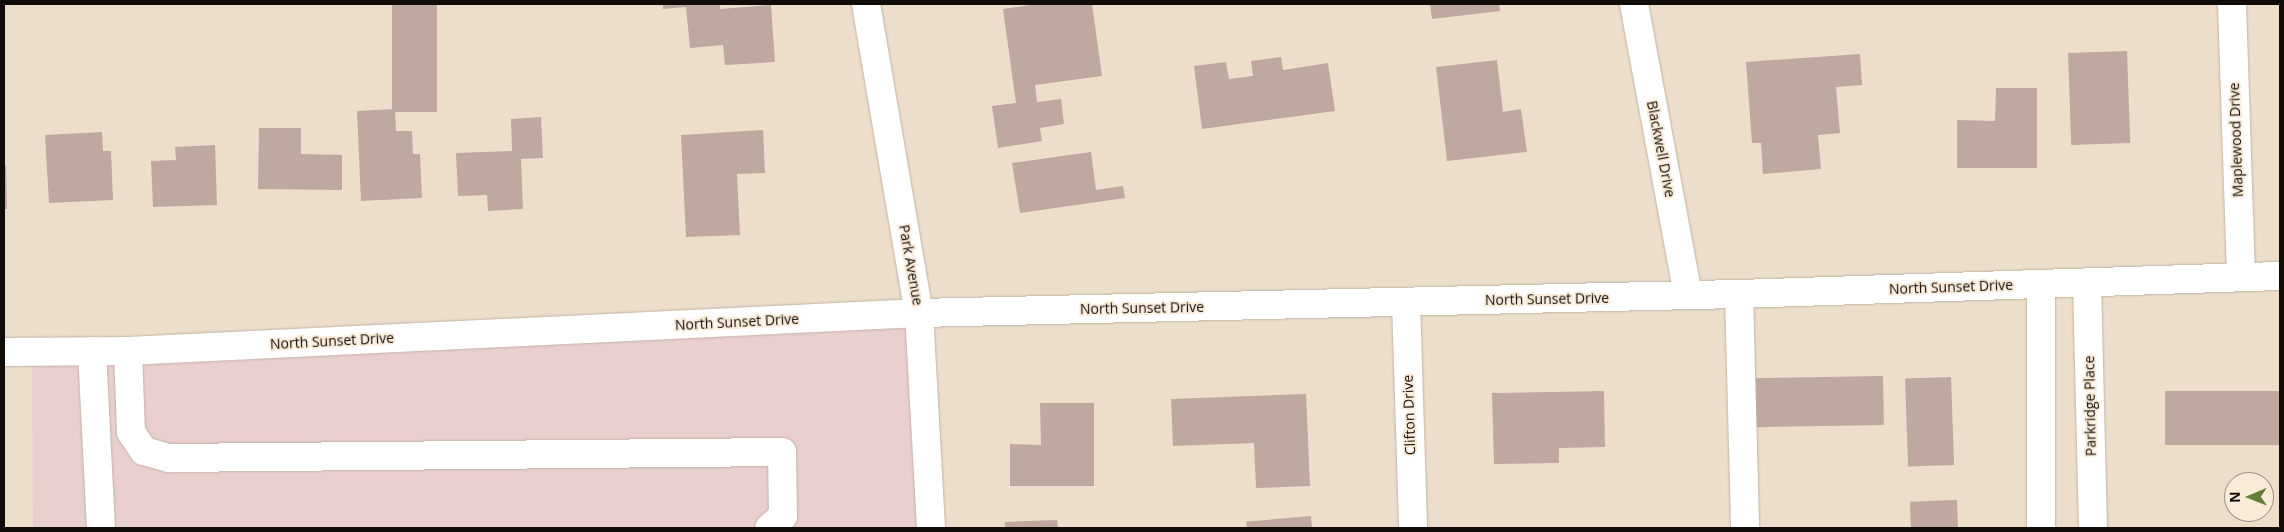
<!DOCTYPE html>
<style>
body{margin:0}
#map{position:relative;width:2284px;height:532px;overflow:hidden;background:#eddecc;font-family:"Open Sans",sans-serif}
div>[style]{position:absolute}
.education>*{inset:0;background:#eacfcf}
.building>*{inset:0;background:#bea89f;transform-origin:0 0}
.roads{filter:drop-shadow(0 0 1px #c2b3a3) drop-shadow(0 0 1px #c2b3a3)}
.minor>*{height:28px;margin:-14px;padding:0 14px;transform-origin:14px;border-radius:14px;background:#fff}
.major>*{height:28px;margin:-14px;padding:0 14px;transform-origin:14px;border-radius:14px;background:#fff}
span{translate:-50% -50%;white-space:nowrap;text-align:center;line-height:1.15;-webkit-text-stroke:4px #faebd9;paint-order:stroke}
.street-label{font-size:14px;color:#110c07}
.frame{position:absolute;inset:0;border:5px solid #110c07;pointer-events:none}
.north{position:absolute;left:2224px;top:472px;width:50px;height:50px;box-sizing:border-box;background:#faebd9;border:1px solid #9d9285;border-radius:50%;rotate:269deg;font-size:14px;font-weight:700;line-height:20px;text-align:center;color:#110c07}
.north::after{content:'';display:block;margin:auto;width:18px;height:22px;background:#647f33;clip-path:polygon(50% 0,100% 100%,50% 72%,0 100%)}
</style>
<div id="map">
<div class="education">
<div style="clip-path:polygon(919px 313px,931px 528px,33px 528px,32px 352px)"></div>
</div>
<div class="building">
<div style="left:392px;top:4px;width:45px;height:108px"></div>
<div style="clip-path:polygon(663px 4px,720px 4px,720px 9px,771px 5px,775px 62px,725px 65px,723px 45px,690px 48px,686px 7px,663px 9px)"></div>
<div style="clip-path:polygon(1038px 4px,1092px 4px,1102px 76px,1035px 85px,1037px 102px,1061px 99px,1064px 124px,1040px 128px,1042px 141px,998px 148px,992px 106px,1016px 103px,1003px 9px)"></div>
<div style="clip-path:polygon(1430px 4px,1499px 4px,1500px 11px,1432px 19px)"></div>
<div style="left:2127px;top:51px;width:92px;height:59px;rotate:88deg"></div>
<div style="clip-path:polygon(1860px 54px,1862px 85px,1836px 87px,1840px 133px,1818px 135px,1821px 169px,1763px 174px,1761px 143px,1752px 143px,1746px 62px)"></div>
<div style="clip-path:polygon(1281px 57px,1283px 70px,1328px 63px,1335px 111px,1202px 129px,1194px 66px,1226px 62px,1229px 79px,1253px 76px,1251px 61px)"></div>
<div style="clip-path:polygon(1497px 60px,1503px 112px,1521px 109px,1527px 152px,1447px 161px,1436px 67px)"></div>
<div style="clip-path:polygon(1996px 88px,2037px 88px,2037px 168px,1957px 168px,1957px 120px,1995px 121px)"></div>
<div style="clip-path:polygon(395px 109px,396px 131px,412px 131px,413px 154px,420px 154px,422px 198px,361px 201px,357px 111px)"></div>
<div style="clip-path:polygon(541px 117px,543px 158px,521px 159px,523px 209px,488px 211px,487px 195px,458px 196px,456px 153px,512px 151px,511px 119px)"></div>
<div style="clip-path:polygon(259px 128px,301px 128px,301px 154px,342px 155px,342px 190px,258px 189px)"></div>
<div style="clip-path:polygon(763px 130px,765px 173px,737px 174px,740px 235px,686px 237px,681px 135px)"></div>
<div style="clip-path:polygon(102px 132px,103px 151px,111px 151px,113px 200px,49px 203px,45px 135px)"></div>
<div style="clip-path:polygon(215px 145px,217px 205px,153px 207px,151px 161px,176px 160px,175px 147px)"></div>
<div style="clip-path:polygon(1091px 152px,1096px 190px,1123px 186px,1125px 198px,1020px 213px,1012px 163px)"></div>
<div style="clip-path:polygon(6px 165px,7px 209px,4px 209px,4px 166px)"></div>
<div style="left:1883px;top:376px;width:49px;height:129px;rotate:89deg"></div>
<div style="left:1951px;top:377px;width:88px;height:46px;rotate:88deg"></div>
<div style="clip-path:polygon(1604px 391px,1605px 447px,1559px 448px,1559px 463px,1494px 464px,1492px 393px)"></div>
<div style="left:2280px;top:391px;width:54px;height:115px;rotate:90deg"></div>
<div style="clip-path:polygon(1306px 394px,1310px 486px,1256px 488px,1254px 443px,1173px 446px,1171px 399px)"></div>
<div style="clip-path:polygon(1040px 403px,1094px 403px,1094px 486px,1010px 486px,1010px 444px,1041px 445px)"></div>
<div style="left:1957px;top:500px;width:28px;height:47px;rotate:88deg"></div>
<div style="left:1311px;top:516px;width:12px;height:65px;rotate:85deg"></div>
<div style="clip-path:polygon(1057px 520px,1058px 528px,1005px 528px,1005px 522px)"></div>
</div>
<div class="roads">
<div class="minor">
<div style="left:866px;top:4px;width:314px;rotate:80.3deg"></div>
<div style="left:919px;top:313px;width:215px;rotate:86.8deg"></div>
<div style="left:1634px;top:4px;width:296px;rotate:79.5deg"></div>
<div style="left:2232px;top:4px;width:273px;rotate:88.1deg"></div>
<div style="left:2087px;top:283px;width:245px;rotate:88.6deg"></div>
<div style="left:1739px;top:294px;width:234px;rotate:88.5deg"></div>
<div style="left:1406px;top:302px;width:226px;rotate:88.2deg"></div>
<div style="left:92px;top:351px;width:177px;rotate:87.1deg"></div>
<div style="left:128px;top:351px;width:81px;rotate:87.9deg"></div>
<div style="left:131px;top:432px;width:23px;rotate:56deg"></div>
<div style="left:144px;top:451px;width:26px;rotate:16deg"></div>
<div style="left:169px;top:458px;width:613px;rotate:-0.56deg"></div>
<div style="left:782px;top:452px;width:64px;rotate:89.1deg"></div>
<div style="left:783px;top:516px;width:18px;rotate:139deg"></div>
<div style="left:2041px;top:528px;width:244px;rotate:-90deg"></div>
</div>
<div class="major">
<div style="left:4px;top:352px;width:124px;rotate:-0.5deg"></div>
<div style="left:128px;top:351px;width:792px;rotate:-2.75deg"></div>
<div style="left:919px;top:313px;width:820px;rotate:-1.33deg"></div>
<div style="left:1739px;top:294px;width:541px;rotate:-1.91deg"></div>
</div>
</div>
<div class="street-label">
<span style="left:2236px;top:140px;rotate:-92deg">Maplewood Drive</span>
<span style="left:1661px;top:149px;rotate:79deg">Blackwell Drive</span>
<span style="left:911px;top:265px;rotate:80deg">Park Avenue</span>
<span style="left:1951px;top:287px;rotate:-2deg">North Sunset Drive</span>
<span style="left:1547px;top:299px;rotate:-1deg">North Sunset Drive</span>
<span style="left:1142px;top:308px;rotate:-1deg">North Sunset Drive</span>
<span style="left:737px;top:322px;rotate:-3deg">North Sunset Drive</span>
<span style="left:332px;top:341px;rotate:-3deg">North Sunset Drive</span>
<span style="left:2090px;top:406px;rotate:-91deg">Parkridge Place</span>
<span style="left:1409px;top:415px;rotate:-92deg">Clifton Drive</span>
</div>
<div class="frame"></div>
<div class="north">N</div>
</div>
